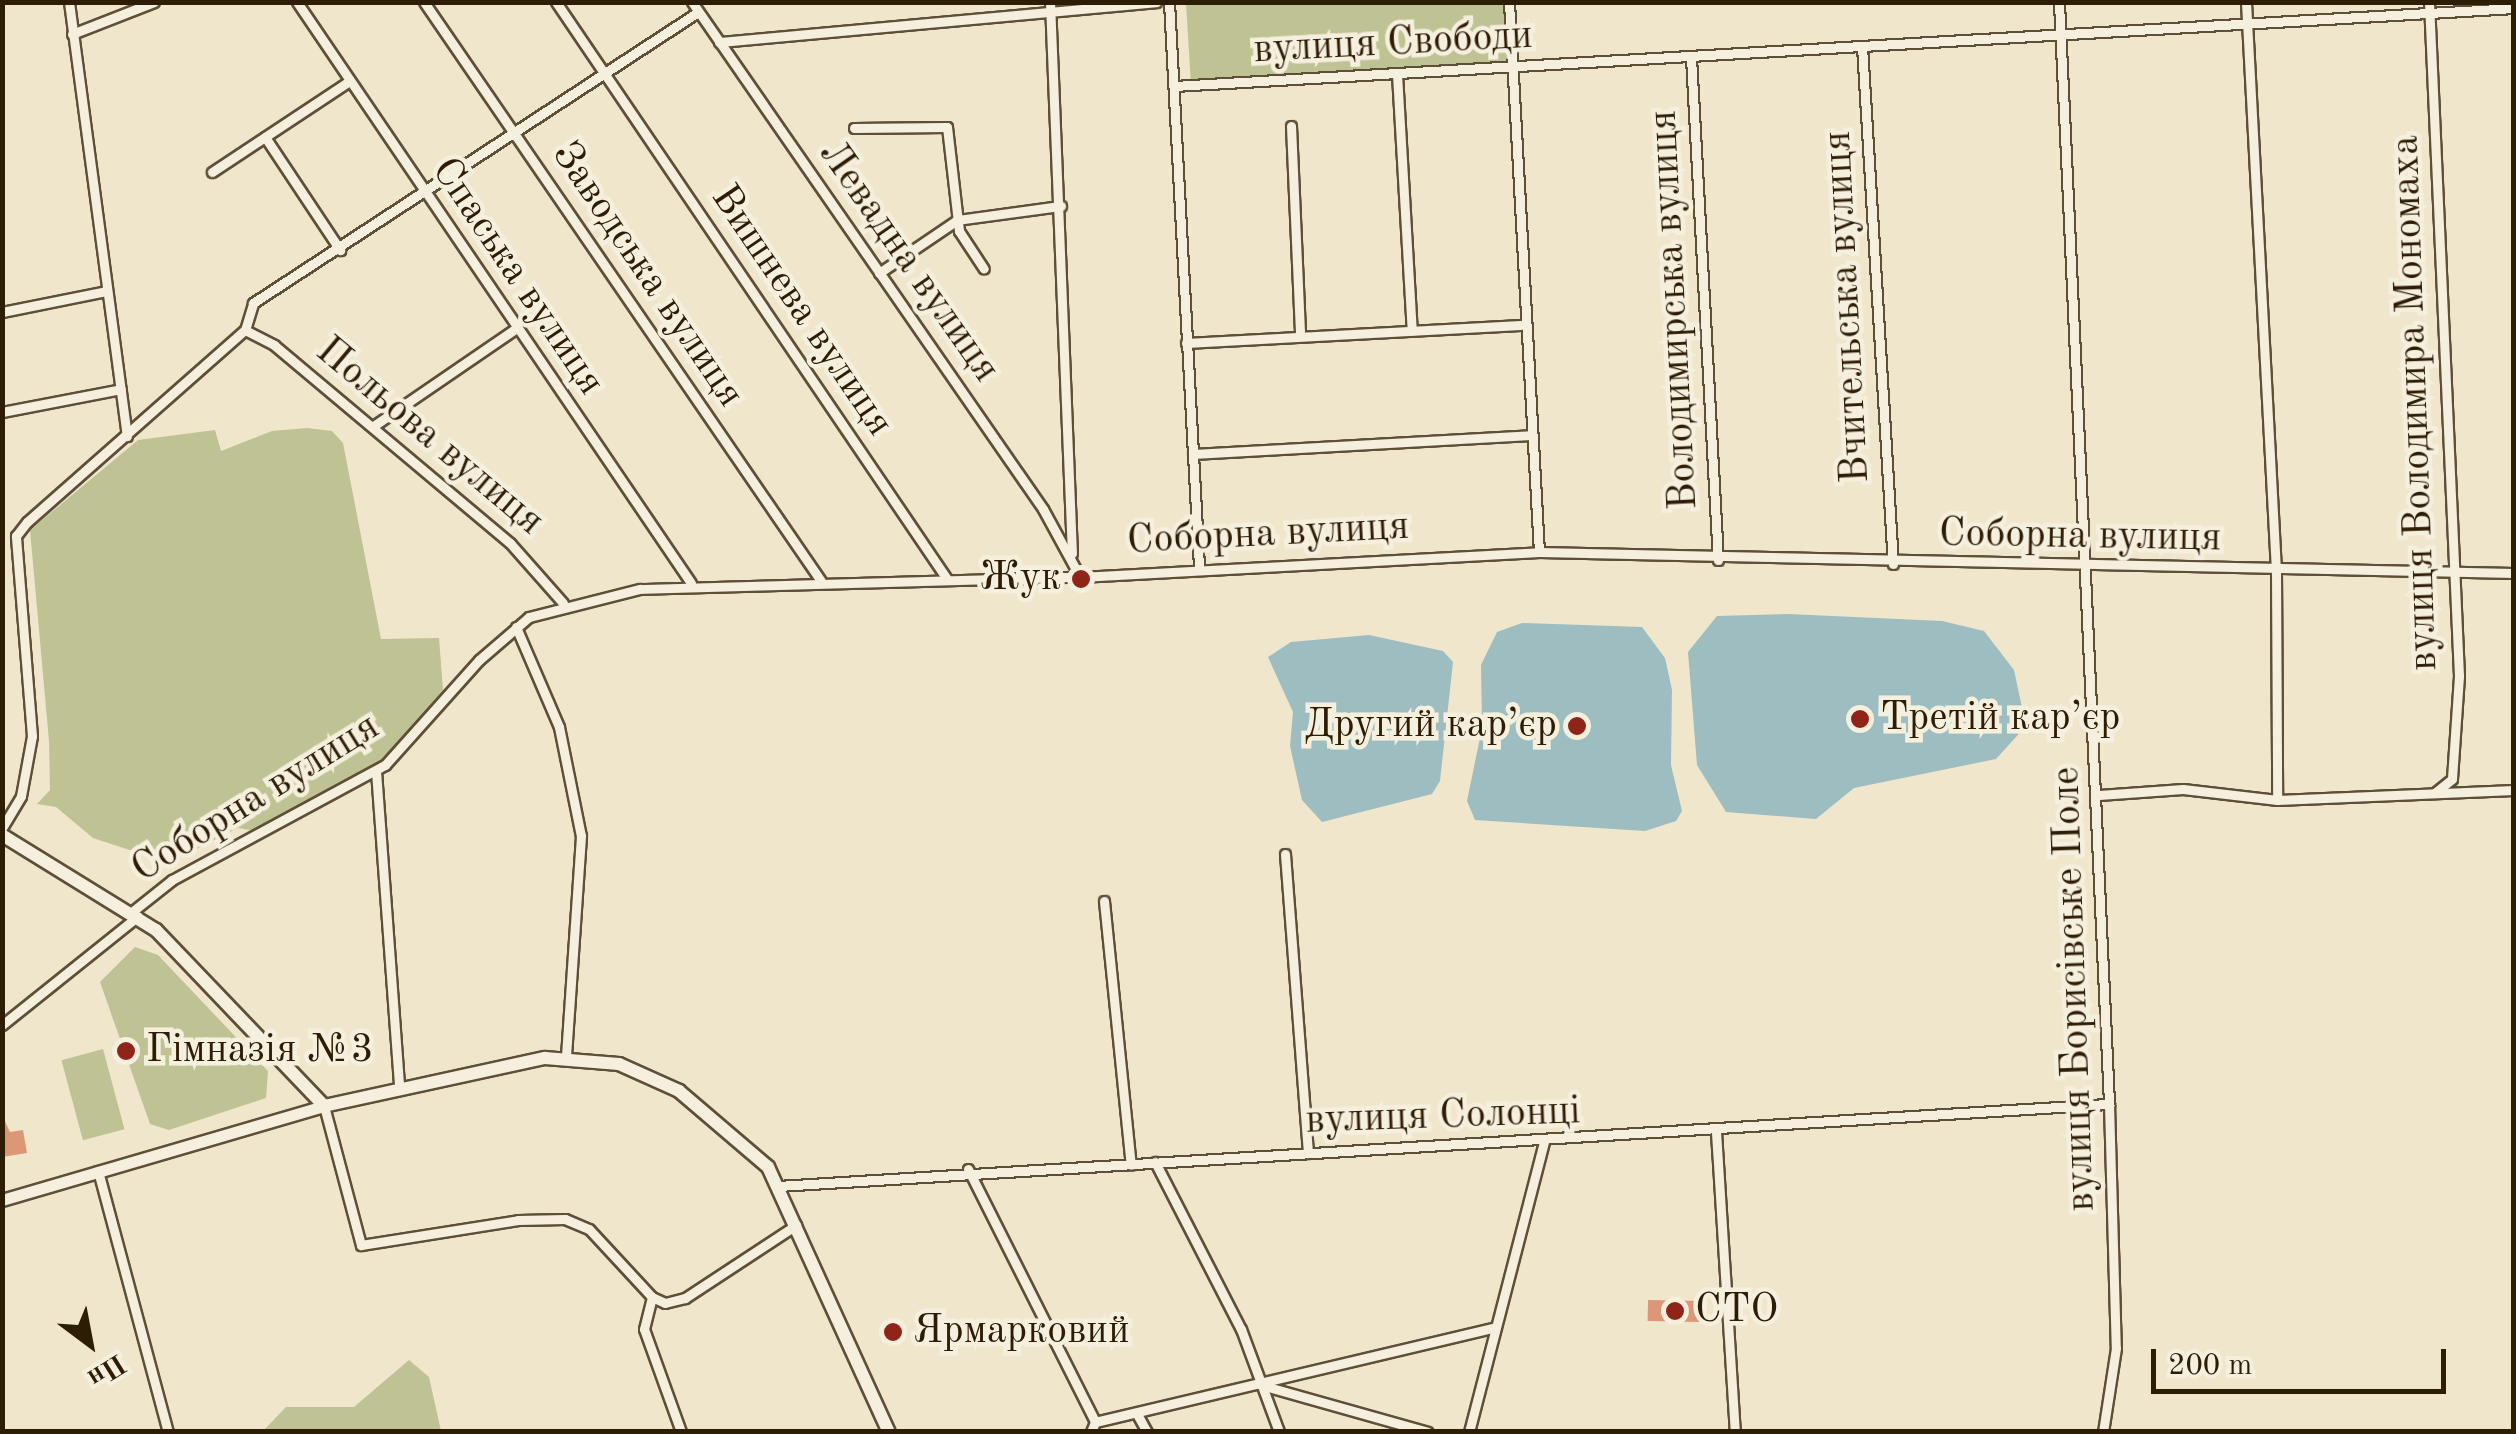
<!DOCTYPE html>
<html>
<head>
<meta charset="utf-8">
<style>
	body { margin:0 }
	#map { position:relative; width:2516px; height:1434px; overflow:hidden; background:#efe6cc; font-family:"Old Standard TT",serif }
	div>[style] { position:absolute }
	.green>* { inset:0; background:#bfc393; transform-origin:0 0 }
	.water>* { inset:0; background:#9dbdc0 }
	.building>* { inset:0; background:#dc9776; transform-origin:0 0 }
	.roads { filter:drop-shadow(2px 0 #5e4f37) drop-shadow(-2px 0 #5e4f37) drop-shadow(0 2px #5e4f37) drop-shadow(0 -2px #5e4f37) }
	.minor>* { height:9px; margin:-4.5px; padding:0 4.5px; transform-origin:4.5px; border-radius:4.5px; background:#f5efde }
	.tertiary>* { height:11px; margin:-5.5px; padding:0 5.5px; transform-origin:5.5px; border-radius:5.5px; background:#f5efde }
	.secondary>* { height:12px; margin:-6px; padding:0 6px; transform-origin:6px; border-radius:6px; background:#f5efde }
	.dots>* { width:28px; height:28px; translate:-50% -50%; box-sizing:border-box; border:5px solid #f5efde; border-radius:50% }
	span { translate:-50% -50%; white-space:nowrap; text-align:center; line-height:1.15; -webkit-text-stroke:9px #f5efde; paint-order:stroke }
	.street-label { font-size:40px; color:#2e1d05 }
	.poi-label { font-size:40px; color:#2e1d05 }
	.right { translate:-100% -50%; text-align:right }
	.left { translate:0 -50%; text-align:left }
	.frame { position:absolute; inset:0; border:5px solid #2e1d05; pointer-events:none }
	.north { position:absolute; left:40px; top:1294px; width:100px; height:100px; -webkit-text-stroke:8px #f5efde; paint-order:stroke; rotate:148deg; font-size:28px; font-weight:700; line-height:40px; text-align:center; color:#2e1d05 }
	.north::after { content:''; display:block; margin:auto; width:35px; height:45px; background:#2e1d05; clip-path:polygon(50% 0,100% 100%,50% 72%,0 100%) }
	.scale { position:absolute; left:2151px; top:1349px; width:295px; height:45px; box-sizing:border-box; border:5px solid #2e1d05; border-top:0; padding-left:12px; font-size:30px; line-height:35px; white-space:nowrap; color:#2e1d05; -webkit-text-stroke:8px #f5efde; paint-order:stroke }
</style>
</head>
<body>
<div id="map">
	<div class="green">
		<i style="clip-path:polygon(1186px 3px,1505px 3px,1508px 66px,1191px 85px)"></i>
		<i style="clip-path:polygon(307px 428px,332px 431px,343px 443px,381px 639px,439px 638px,443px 690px,383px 761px,256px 831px,238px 828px,169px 863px,93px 838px,56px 807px,37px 804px,50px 790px,49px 741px,30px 530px,138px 440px,215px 430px,221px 451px,272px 431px)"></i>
		<i style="clip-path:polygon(135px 947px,158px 955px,268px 1071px,266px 1098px,169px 1130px,150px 1124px,100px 982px)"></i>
		<i style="left:103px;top:1049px;width:83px;height:43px;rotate:75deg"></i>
		<i style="clip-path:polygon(409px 1360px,429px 1377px,441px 1431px,263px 1431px,286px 1407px,354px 1407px)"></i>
	</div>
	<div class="water">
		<i style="clip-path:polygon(1788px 614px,1942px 621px,1984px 631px,2014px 670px,2026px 726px,1996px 759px,1854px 788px,1816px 819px,1726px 812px,1697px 765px,1688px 652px,1717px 616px)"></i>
		<i style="clip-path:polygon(1522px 623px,1642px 627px,1665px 658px,1672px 690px,1671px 765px,1682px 811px,1676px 821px,1645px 831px,1475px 820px,1467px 801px,1482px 728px,1481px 665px,1497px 632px)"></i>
		<i style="clip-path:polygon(1369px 635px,1443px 651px,1453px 662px,1440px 781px,1432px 794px,1322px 822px,1302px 800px,1290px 746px,1293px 712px,1268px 657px,1291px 642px)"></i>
	</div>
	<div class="building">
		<i style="clip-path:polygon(2px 1115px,10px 1132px,23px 1130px,27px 1153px,2px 1157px)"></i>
		<i style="left:1648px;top:1300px;width:55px;height:21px;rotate:1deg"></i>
	</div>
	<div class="roads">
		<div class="minor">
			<i style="left:69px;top:2px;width:438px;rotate:82.4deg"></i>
			<i style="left:297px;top:2px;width:702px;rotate:55.86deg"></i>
			<i style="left:424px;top:2px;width:702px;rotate:55.56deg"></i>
			<i style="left:556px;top:2px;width:697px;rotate:55.88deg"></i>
			<i style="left:692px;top:2px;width:617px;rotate:55.3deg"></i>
			<i style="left:1043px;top:509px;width:77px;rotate:61.4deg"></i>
			<i style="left:1050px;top:2px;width:552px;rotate:87.72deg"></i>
			<i style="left:1169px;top:2px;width:565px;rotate:86.96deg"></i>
			<i style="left:1509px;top:2px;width:551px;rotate:86.88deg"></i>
			<i style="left:2059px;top:2px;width:1103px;rotate:87.4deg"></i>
			<i style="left:2109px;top:1104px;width:244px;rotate:88.4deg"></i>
			<i style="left:2116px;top:1348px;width:85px;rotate:98.8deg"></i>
			<i style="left:2246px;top:2px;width:570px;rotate:86.98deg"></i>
			<i style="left:2276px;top:571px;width:229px;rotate:89.7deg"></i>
			<i style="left:2429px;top:2px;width:675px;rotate:87.45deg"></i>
			<i style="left:2459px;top:676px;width:103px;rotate:93.9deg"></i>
			<i style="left:2452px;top:779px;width:22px;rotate:141deg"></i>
			<i style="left:72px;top:34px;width:88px;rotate:-21.3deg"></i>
			<i style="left:719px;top:42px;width:439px;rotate:-5.2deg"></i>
			<i style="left:1862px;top:46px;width:519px;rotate:86.58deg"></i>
			<i style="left:1691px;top:57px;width:504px;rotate:86.93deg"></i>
			<i style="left:1397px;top:74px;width:257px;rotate:86.7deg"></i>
			<i style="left:1174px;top:86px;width:1342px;rotate:-3.33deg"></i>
			<i style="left:1291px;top:126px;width:210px;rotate:87.5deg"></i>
			<i style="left:854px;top:128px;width:93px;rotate:-0.6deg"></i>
			<i style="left:947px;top:127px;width:105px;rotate:83.4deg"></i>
			<i style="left:959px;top:231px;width:45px;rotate:56.7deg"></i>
			<i style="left:265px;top:137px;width:136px;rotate:56.4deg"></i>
			<i style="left:212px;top:172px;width:163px;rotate:-33.5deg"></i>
			<i style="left:879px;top:273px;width:94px;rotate:-34.2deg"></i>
			<i style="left:957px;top:220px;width:105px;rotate:-7.7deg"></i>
			<i style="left:2px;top:312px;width:106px;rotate:-11.4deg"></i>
			<i style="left:245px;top:330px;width:33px;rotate:27deg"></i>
			<i style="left:274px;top:345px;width:308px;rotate:40deg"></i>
			<i style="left:510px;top:543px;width:80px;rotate:48.5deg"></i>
			<i style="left:1186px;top:343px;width:335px;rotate:-3.1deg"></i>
			<i style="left:2px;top:412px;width:121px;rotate:-10.9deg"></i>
			<i style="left:372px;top:427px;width:173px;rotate:-34.4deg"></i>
			<i style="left:1193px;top:454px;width:338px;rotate:-3.2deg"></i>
			<i style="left:516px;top:627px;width:109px;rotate:66.7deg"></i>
			<i style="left:559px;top:727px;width:111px;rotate:78.6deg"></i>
			<i style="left:581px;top:836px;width:222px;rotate:93.9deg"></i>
			<i style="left:376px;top:771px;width:315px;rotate:85.8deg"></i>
			<i style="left:2099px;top:795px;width:84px;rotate:-4.1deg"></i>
			<i style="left:2183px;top:789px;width:95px;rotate:6.7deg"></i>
			<i style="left:2277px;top:800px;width:237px;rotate:-2.4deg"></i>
			<i style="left:2px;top:828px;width:37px;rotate:-59deg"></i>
			<i style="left:21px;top:796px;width:61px;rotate:-79.6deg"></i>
			<i style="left:32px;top:736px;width:201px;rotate:-94.6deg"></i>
			<i style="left:16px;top:536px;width:18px;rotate:-52deg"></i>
			<i style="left:27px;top:522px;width:290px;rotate:-41.4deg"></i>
			<i style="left:245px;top:330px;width:28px;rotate:-73deg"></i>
			<i style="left:253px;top:303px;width:532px;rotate:-33.18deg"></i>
			<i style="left:1285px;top:854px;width:300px;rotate:85.6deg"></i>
			<i style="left:1104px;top:901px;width:265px;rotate:84.2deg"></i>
			<i style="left:133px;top:911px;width:50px;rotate:-38.5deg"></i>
			<i style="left:172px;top:880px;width:242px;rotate:-28.4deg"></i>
			<i style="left:385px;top:765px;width:141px;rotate:-48.2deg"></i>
			<i style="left:479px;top:660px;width:66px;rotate:-40.7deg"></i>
			<i style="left:529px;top:617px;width:114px;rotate:-14.2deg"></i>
			<i style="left:640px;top:589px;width:440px;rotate:-1.6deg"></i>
			<i style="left:1080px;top:577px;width:460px;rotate:-3.1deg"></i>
			<i style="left:1539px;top:552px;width:975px;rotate:1.23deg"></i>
			<i style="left:2px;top:1025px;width:174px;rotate:-38.7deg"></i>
			<i style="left:324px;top:1106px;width:144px;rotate:75.1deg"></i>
			<i style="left:361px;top:1245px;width:159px;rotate:-9deg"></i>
			<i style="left:518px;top:1220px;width:47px;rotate:-1.2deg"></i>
			<i style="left:565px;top:1219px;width:26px;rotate:23deg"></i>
			<i style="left:589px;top:1229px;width:93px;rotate:47.2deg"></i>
			<i style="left:652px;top:1297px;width:33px;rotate:104deg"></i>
			<i style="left:644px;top:1329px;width:109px;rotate:70.2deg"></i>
			<i style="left:1716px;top:1132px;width:301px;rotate:86.4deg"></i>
			<i style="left:1155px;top:1162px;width:188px;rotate:62.8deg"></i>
			<i style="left:1241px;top:1329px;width:110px;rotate:69.7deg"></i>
			<i style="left:968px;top:1169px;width:283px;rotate:63.3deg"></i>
			<i style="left:1095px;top:1422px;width:11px;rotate:112deg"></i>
			<i style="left:98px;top:1171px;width:270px;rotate:75deg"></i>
			<i style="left:778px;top:1186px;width:1334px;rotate:-3.53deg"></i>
			<i style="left:652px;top:1297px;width:14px;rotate:25deg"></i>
			<i style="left:665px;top:1303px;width:21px;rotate:-14deg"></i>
			<i style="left:685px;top:1298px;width:133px;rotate:-33.3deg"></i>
			<i style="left:1261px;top:1385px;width:173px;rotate:15.7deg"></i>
			<i style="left:1137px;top:1414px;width:21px;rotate:61deg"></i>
			<i style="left:1095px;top:1422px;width:412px;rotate:-13.3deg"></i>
			<i style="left:1469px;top:1432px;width:301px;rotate:-75.5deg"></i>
		</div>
		<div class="tertiary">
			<i style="left:2px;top:1200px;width:335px;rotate:-16.3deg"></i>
		</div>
		<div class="secondary">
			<i style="left:2px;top:835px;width:181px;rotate:31.7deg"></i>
			<i style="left:156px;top:930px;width:243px;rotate:46.3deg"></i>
			<i style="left:324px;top:1106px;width:226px;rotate:-12.3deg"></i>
			<i style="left:545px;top:1058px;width:74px;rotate:4.6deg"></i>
			<i style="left:619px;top:1064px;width:66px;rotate:24.2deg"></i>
			<i style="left:679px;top:1091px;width:117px;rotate:40.5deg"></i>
			<i style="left:768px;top:1167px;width:291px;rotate:65.5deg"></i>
		</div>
	</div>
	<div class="dots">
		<i style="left:1081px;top:579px;background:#8f2418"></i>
		<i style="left:1860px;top:719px;background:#8f2418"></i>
		<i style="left:1577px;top:726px;background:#8f2418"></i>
		<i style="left:126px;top:1051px;background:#8f2418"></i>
		<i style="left:1675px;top:1311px;background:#8f2418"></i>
		<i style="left:893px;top:1332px;background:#8f2418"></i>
	</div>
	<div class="street-label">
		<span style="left:1393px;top:44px;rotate:-3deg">вулиця Свободи</span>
		<span style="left:908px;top:262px;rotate:55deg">Левадна вулиця</span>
		<span style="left:647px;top:275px;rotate:56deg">Заводська вулиця</span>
		<span style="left:517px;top:277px;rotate:56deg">Спаська вулиця</span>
		<span style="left:1848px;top:307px;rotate:-93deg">Вчительська вулиця</span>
		<span style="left:1675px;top:310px;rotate:-93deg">Володимирська вулиця</span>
		<span style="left:801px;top:311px;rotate:56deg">Вишнева вулиця</span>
		<span style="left:2416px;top:403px;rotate:-92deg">вулиця Володимира Мономаха</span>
		<span style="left:429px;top:437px;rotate:40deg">Польова вулиця</span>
		<span style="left:1268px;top:535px;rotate:-3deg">Соборна вулиця</span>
		<span style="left:2080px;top:537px;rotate:1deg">Соборна вулиця</span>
		<span style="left:256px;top:799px;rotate:-32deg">Соборна вулиця</span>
		<span style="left:2075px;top:989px;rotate:-92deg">вулиця Борисівське Поле</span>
		<span style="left:1443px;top:1117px;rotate:-2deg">вулиця Солонці</span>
	</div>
	<div class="poi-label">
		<span class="right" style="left:1061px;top:579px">Жук</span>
		<span class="left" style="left:1880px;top:719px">Третій кар’єр</span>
		<span class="right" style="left:1557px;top:726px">Другий кар’єр</span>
		<span class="left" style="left:146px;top:1051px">Гімназія №3</span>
		<span class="left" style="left:1695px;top:1311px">СТО</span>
		<span class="left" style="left:913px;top:1332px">Ярмарковий</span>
	</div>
	<div class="frame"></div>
	<div class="north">Пн</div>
	<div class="scale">200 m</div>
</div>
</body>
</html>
